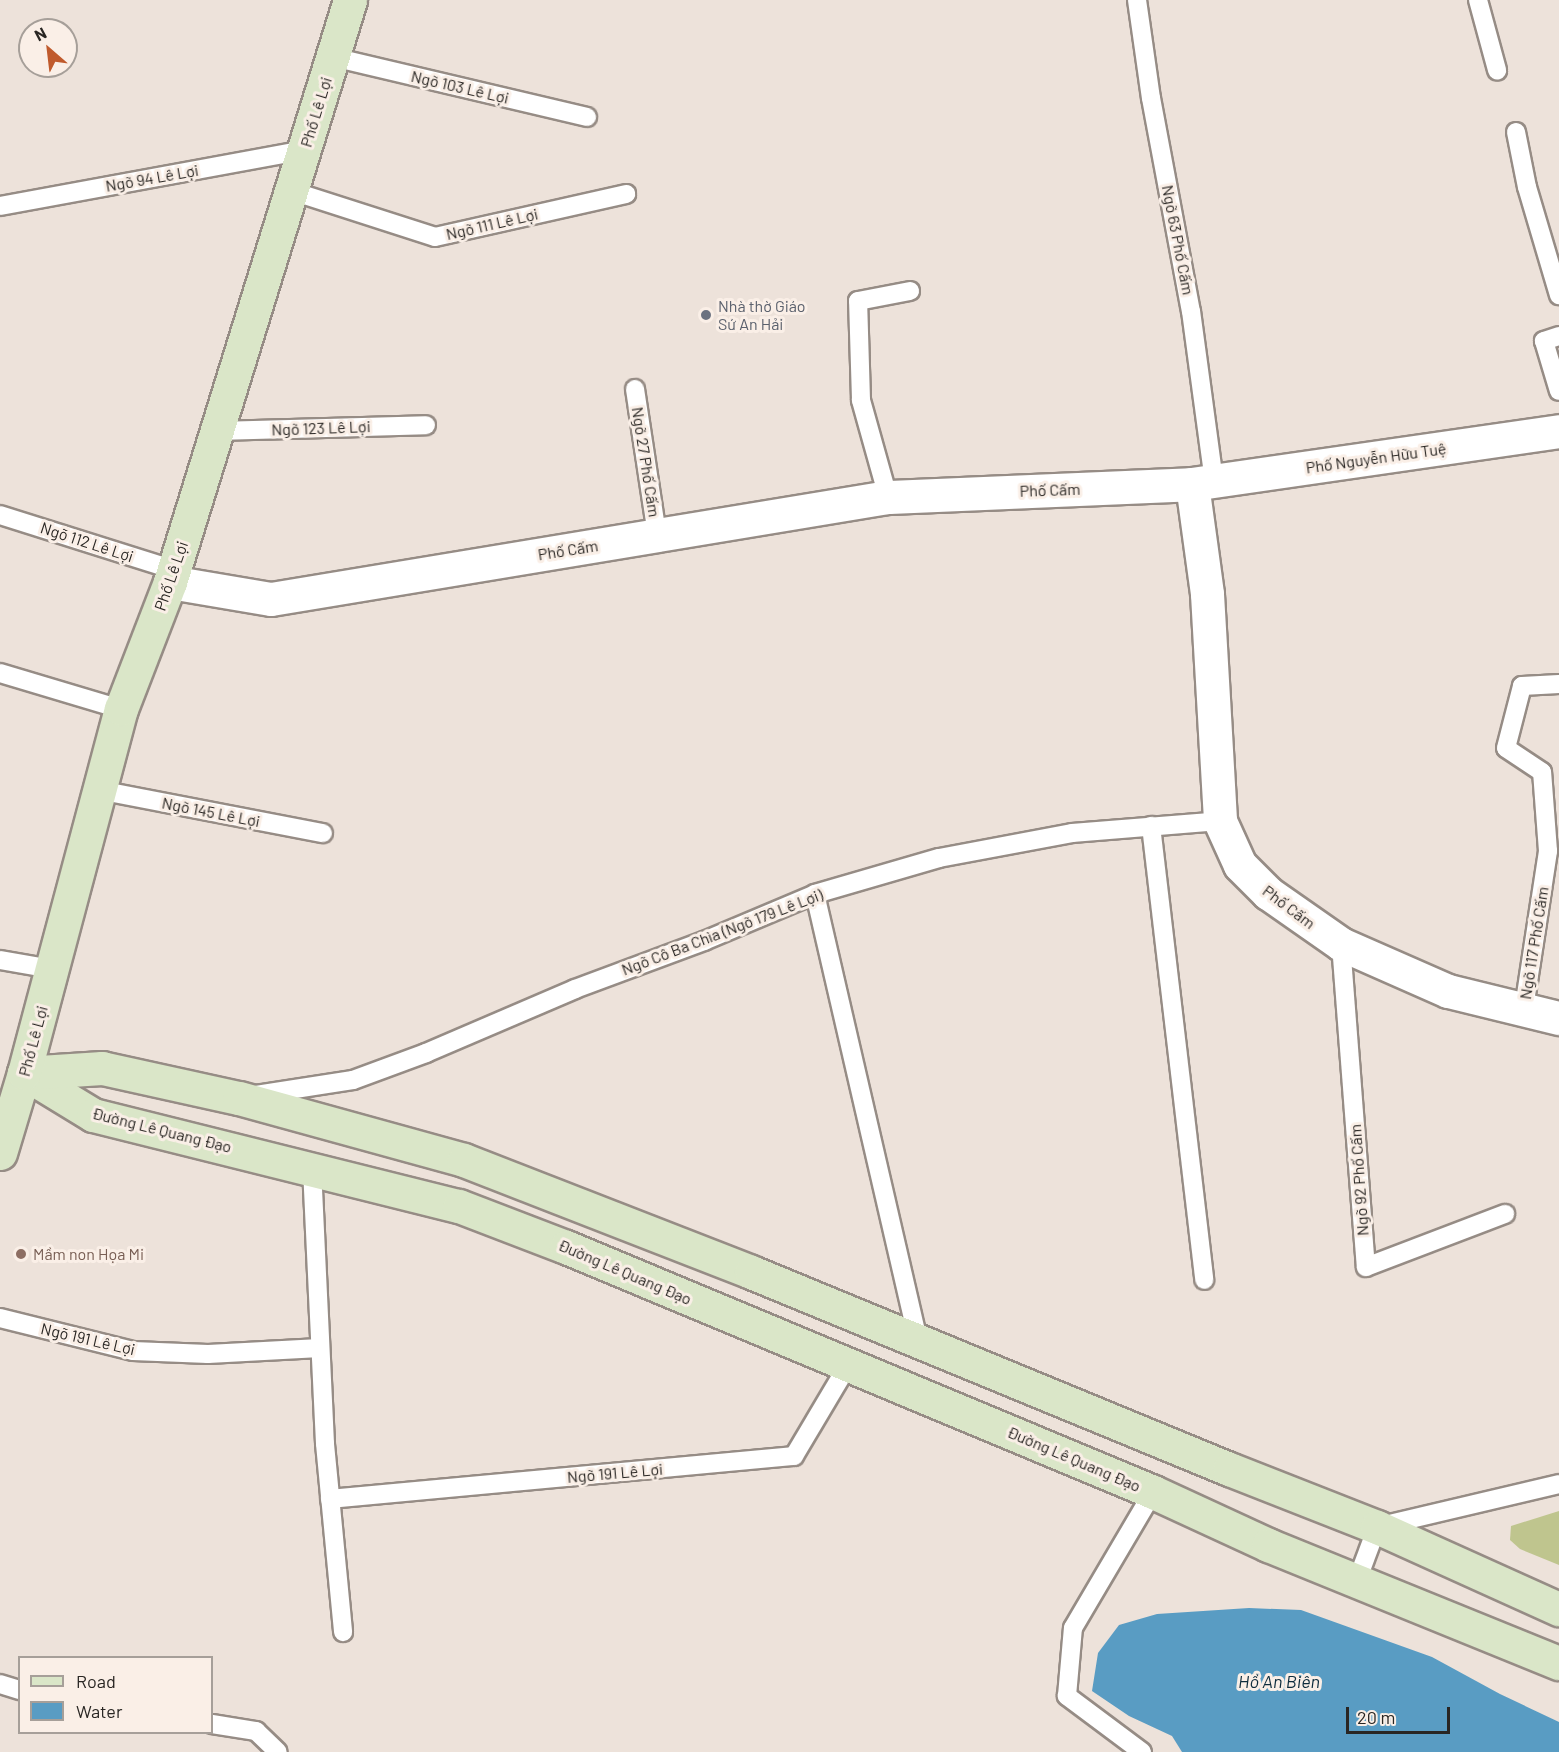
<!DOCTYPE html>
<html>
<head>
<meta charset="utf-8">
<style>
	body { margin:0 }
	#map { position:relative; width:1559px; height:1752px; overflow:hidden; background:#ede2da; font-family:Barlow,sans-serif }
	div>[style] { position:absolute }
	.green>* { inset:0; background:#bfc58e }
	.water>* { inset:0; background:#599cc3 }
	.roads { filter:drop-shadow(2px 0 #968c85) drop-shadow(-2px 0 #968c85) drop-shadow(0 2px #968c85) drop-shadow(0 -2px #968c85) }
	.lane>* { height:18px; margin:-9px; padding:0 9px; transform-origin:9px; border-radius:9px; background:#fff }
	.street>* { height:33px; margin:-16.5px; padding:0 16.5px; transform-origin:16.5px; border-radius:16.5px; background:#fff }
	.secondary>* { height:33px; margin:-16.5px; padding:0 16.5px; transform-origin:16.5px; border-radius:16.5px; background:#dae6c8 }
	.dots>* { width:16px; height:16px; translate:-50% -50%; box-sizing:border-box; border:3px solid #faefe7; border-radius:50% }
	span { translate:-50% -50%; white-space:nowrap; text-align:center; line-height:1.15; -webkit-text-stroke:6px #faefe7; paint-order:stroke }
	.street-label { font-size:16px; color:#292623 }
	.worship-label { font-size:16px; color:#5b616d }
	.left { translate:0 -50%; text-align:left }
	.education-label { font-size:16px; color:#785e54 }
	.water-label { font-size:18px; color:#0d2c3d; font-style:italic }
	.legend { position:absolute; left:18px; top:1656px; width:195px; height:78px; box-sizing:border-box; background:#faefe7; border:2px solid #a69f99; margin:0; padding:8px 10px; list-style:none; font-size:18px; color:#292623 }
	.legend li { display:flex; align-items:center; gap:12px; height:30px }
	.legend b { width:30px; border:2px solid #a69f99 }
	.north { position:absolute; left:18px; top:18px; width:60px; height:60px; box-sizing:border-box; background:#faefe7; border:2px solid #a69f99; border-radius:50%; rotate:332deg; font-size:16px; font-weight:700; line-height:24px; text-align:center; color:#292623 }
	.north::after { content:''; display:block; margin:auto; width:21px; height:27px; background:#c05a2c; clip-path:polygon(50% 0,100% 100%,50% 72%,0 100%) }
	.scale { position:absolute; left:1346px; top:1707px; width:104px; height:27px; box-sizing:border-box; border:3px solid #292623; border-top:0; padding-left:8px; font-size:18px; line-height:21px; white-space:nowrap; color:#292623; -webkit-text-stroke:4px #faefe7; paint-order:stroke }
</style>
</head>
<body>
<div id="map">
	<div class="green">
		<i style="clip-path:polygon(1559px 1511px,1559px 1565px,1520px 1549px,1510px 1540px,1511px 1526px)"></i>
	</div>
	<div class="water">
		<i style="clip-path:polygon(1249px 1608px,1301px 1610px,1432px 1657px,1500px 1694px,1559px 1722px,1559px 1752px,1182px 1752px,1172px 1736px,1129px 1716px,1092px 1691px,1098px 1653px,1119px 1625px,1157px 1614px)"></i>
	</div>
	<div class="roads">
		<div class="lane">
			<i style="left:1137px;top:0;width:99px;rotate:81.9deg"></i>
			<i style="left:1151px;top:98px;width:217px;rotate:79.4deg"></i>
			<i style="left:1191px;top:311px;width:173px;rotate:82.3deg"></i>
			<i style="left:1478px;top:0;width:73px;rotate:74.8deg"></i>
			<i style="left:333px;top:57px;width:261px;rotate:13.3deg"></i>
			<i style="left:1516px;top:132px;width:56px;rotate:78.7deg"></i>
			<i style="left:1527px;top:187px;width:113px;rotate:73.5deg"></i>
			<i style="left:292px;top:191px;width:150px;rotate:17.8deg"></i>
			<i style="left:435px;top:237px;width:196px;rotate:-12.7deg"></i>
			<i style="left:0;top:206px;width:310px;rotate:-10.4deg"></i>
			<i style="left:1559px;top:336px;width:16px;rotate:162deg"></i>
			<i style="left:1544px;top:341px;width:52px;rotate:73.3deg"></i>
			<i style="left:635px;top:389px;width:148px;rotate:81.4deg"></i>
			<i style="left:217px;top:431px;width:209px;rotate:-1.6deg"></i>
			<i style="left:888px;top:497px;width:101px;rotate:-105.6deg"></i>
			<i style="left:861px;top:400px;width:99px;rotate:-91.7deg"></i>
			<i style="left:858px;top:301px;width:53px;rotate:-10.9deg"></i>
			<i style="left:0;top:515px;width:182px;rotate:17.5deg"></i>
			<i style="left:0;top:673px;width:126px;rotate:16.6deg"></i>
			<i style="left:99px;top:790px;width:228px;rotate:10.9deg"></i>
			<i style="left:1151px;top:826px;width:457px;rotate:83.3deg"></i>
			<i style="left:815px;top:894px;width:459px;rotate:77deg"></i>
			<i style="left:1341px;top:944px;width:324px;rotate:85.6deg"></i>
			<i style="left:1366px;top:1267px;width:149px;rotate:-20.9deg"></i>
			<i style="left:0;top:960px;width:53px;rotate:9.8deg"></i>
			<i style="left:1524px;top:1008px;width:159px;rotate:-81.3deg"></i>
			<i style="left:1548px;top:851px;width:79px;rotate:-94.3deg"></i>
			<i style="left:1542px;top:772px;width:43px;rotate:-146.3deg"></i>
			<i style="left:1506px;top:748px;width:64px;rotate:-75.5deg"></i>
			<i style="left:1522px;top:686px;width:37px;rotate:-3deg"></i>
			<i style="left:256px;top:1095px;width:98px;rotate:-8.8deg"></i>
			<i style="left:353px;top:1080px;width:78px;rotate:-20.3deg"></i>
			<i style="left:426px;top:1053px;width:162px;rotate:-23.2deg"></i>
			<i style="left:575px;top:989px;width:138px;rotate:-20.4deg"></i>
			<i style="left:704px;top:941px;width:121px;rotate:-22.9deg"></i>
			<i style="left:815px;top:894px;width:129px;rotate:-16.2deg"></i>
			<i style="left:939px;top:858px;width:135px;rotate:-10.6deg"></i>
			<i style="left:1072px;top:833px;width:148px;rotate:-4.6deg"></i>
			<i style="left:312px;top:1168px;width:276px;rotate:87.3deg"></i>
			<i style="left:325px;top:1444px;width:189px;rotate:84.5deg"></i>
			<i style="left:0;top:1318px;width:137px;rotate:13.9deg"></i>
			<i style="left:133px;top:1351px;width:75px;rotate:2.3deg"></i>
			<i style="left:208px;top:1354px;width:112px;rotate:-3.1deg"></i>
			<i style="left:330px;top:1499px;width:466px;rotate:-5.3deg"></i>
			<i style="left:794px;top:1456px;width:106px;rotate:-59.3deg"></i>
			<i style="left:1357px;top:1581px;width:58px;rotate:-69.7deg"></i>
			<i style="left:1377px;top:1527px;width:187px;rotate:-13.3deg"></i>
			<i style="left:0;top:1684px;width:21px;rotate:17deg"></i>
			<i style="left:212px;top:1724px;width:45px;rotate:9deg"></i>
			<i style="left:256px;top:1731px;width:30px;rotate:44deg"></i>
			<i style="left:1142px;top:1752px;width:94px;rotate:-143.3deg"></i>
			<i style="left:1067px;top:1696px;width:68px;rotate:-85deg"></i>
			<i style="left:1073px;top:1628px;width:158px;rotate:-59.5deg"></i>
		</div>
		<div class="street">
			<i style="left:1192px;top:484px;width:111px;rotate:82.2deg"></i>
			<i style="left:1207px;top:594px;width:227px;rotate:86.7deg"></i>
			<i style="left:1220px;top:821px;width:48px;rotate:65.6deg"></i>
			<i style="left:1240px;top:865px;width:40px;rotate:45deg"></i>
			<i style="left:1268px;top:893px;width:89px;rotate:34.9deg"></i>
			<i style="left:1341px;top:944px;width:117px;rotate:23.7deg"></i>
			<i style="left:1448px;top:991px;width:114px;rotate:13.7deg"></i>
			<i style="left:170px;top:582px;width:102px;rotate:9.6deg"></i>
			<i style="left:271px;top:599px;width:625px;rotate:-9.39deg"></i>
			<i style="left:888px;top:497px;width:304px;rotate:-2.4deg"></i>
			<i style="left:1192px;top:484px;width:371px;rotate:-8.2deg"></i>
		</div>
		<div class="secondary">
			<i style="left:24px;top:1073px;width:81px;rotate:31.3deg"></i>
			<i style="left:93px;top:1115px;width:377px;rotate:14deg"></i>
			<i style="left:459px;top:1206px;width:115px;rotate:21deg"></i>
			<i style="left:566px;top:1247px;width:636px;rotate:22.65deg"></i>
			<i style="left:1153px;top:1492px;width:127px;rotate:24.7deg"></i>
			<i style="left:1268px;top:1545px;width:314px;rotate:22.1deg"></i>
			<i style="left:24px;top:1073px;width:78px;rotate:-3.7deg"></i>
			<i style="left:102px;top:1068px;width:140px;rotate:12.4deg"></i>
			<i style="left:239px;top:1098px;width:233px;rotate:15.4deg"></i>
			<i style="left:464px;top:1160px;width:308px;rotate:21.3deg"></i>
			<i style="left:751px;top:1272px;width:517px;rotate:22.4deg"></i>
			<i style="left:1229px;top:1469px;width:159px;rotate:21.4deg"></i>
			<i style="left:1377px;top:1527px;width:200px;rotate:24.3deg"></i>
			<i style="left:0;top:1153px;width:84px;rotate:-73.3deg"></i>
			<i style="left:24px;top:1073px;width:377px;rotate:-75.1deg"></i>
			<i style="left:121px;top:709px;width:136px;rotate:-68.9deg"></i>
			<i style="left:170px;top:582px;width:609px;rotate:-72.81deg"></i>
		</div>
	</div>
	<div class="dots">
		<i style="left:706px;top:315px;background:#6b7280"></i>
		<i style="left:21px;top:1254px;background:#8d6e63"></i>
	</div>
	<div class="street-label">
		<span style="left:460px;top:87px;rotate:13deg">Ngõ 103 Lê Lợi</span>
		<span style="left:316px;top:112px;rotate:-73deg">Phố Lê Lợi</span>
		<span style="left:152px;top:178px;rotate:-10deg">Ngõ 94 Lê Lợi</span>
		<span style="left:492px;top:224px;rotate:-13deg">Ngõ 111 Lê Lợi</span>
		<span style="left:1178px;top:240px;rotate:79deg">Ngõ 63 Phố Cấm</span>
		<span style="left:321px;top:428px;rotate:-2deg">Ngõ 123 Lê Lợi</span>
		<span style="left:1376px;top:458px;rotate:-8deg">Phố Nguyễn Hữu Tuệ</span>
		<span style="left:646px;top:462px;rotate:81deg">Ngõ 27 Phố Cấm</span>
		<span style="left:1050px;top:490px;rotate:-2deg">Phố Cấm</span>
		<span style="left:87px;top:542px;rotate:18deg">Ngõ 112 Lê Lợi</span>
		<span style="left:568px;top:550px;rotate:-9deg">Phố Cấm</span>
		<span style="left:171px;top:576px;rotate:-71deg">Phố Lê Lợi</span>
		<span style="left:211px;top:812px;rotate:11deg">Ngõ 145 Lê Lợi</span>
		<span style="left:1289px;top:907px;rotate:37deg">Phố Cấm</span>
		<span style="left:722px;top:932px;rotate:-21deg">Ngõ Cô Ba Chìa (Ngõ 179 Lê Lợi)</span>
		<span style="left:1534px;top:943px;rotate:-81deg">Ngõ 117 Phố Cấm</span>
		<span style="left:33px;top:1041px;rotate:-75deg">Phố Lê Lợi</span>
		<span style="left:162px;top:1130px;rotate:14deg">Đường Lê Quang Đạo</span>
		<span style="left:1359px;top:1180px;rotate:-94deg">Ngõ 92 Phố Cấm</span>
		<span style="left:625px;top:1272px;rotate:23deg">Đường Lê Quang Đạo</span>
		<span style="left:88px;top:1339px;rotate:13deg">Ngõ 191 Lê Lợi</span>
		<span style="left:1074px;top:1459px;rotate:23deg">Đường Lê Quang Đạo</span>
		<span style="left:615px;top:1473px;rotate:-5deg">Ngõ 191 Lê Lợi</span>
	</div>
	<div class="worship-label">
		<span class="left" style="left:718px;top:315px">Nhà thờ Giáo<br>Sứ An Hải</span>
	</div>
	<div class="education-label">
		<span class="left" style="left:33px;top:1254px">Mầm non Họa Mi</span>
	</div>
	<div class="water-label">
		<span style="left:1279px;top:1681px">Hồ An Biên</span>
	</div>
	<ul class="legend">
	<li><b style="height:8px;background:#dae6c8"></b>Road</li>
	<li><b style="height:16px;background:#599cc3"></b>Water</li>
	</ul>
	<div class="north">N</div>
	<div class="scale">20 m</div>
</div>
</body>
</html>
